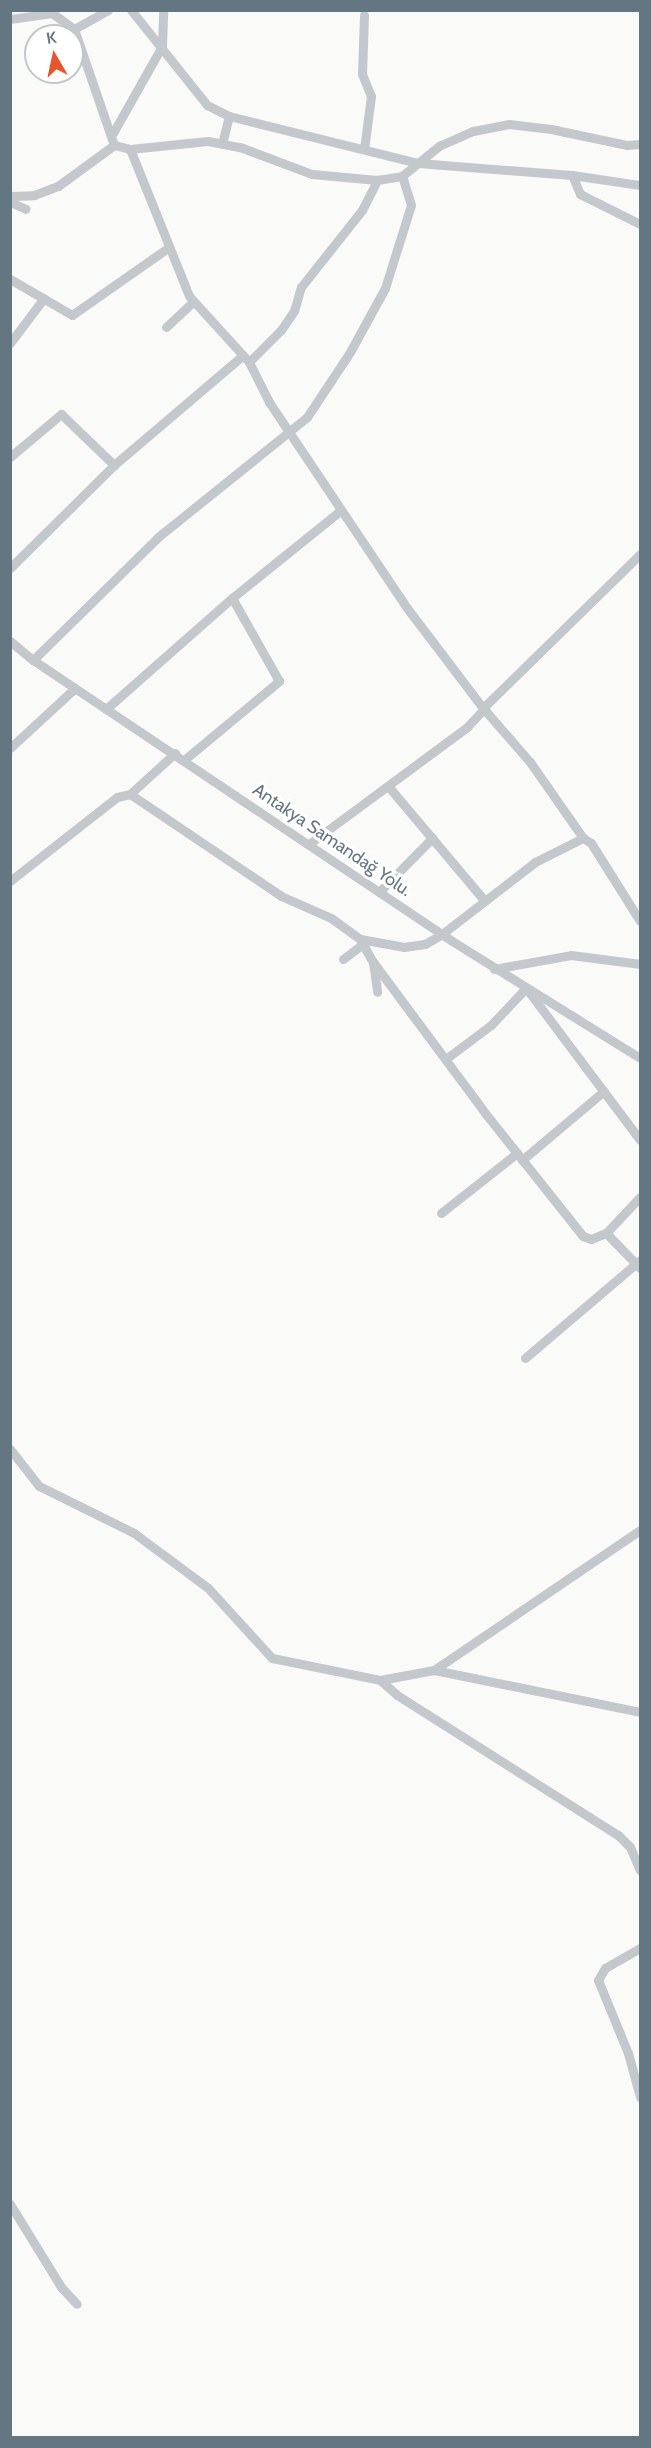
<!DOCTYPE html>
<html>
<head>
<meta charset="utf-8">
<style>
	body { margin:0 }
	#map { position:relative; width:651px; height:2448px; overflow:hidden; background:#fafaf8; font-family:Cabin,sans-serif }
	div>[style] { position:absolute }
	.minor>* { height:9px; margin:-4.5px; padding:0 4.5px; transform-origin:4.5px; border-radius:4.5px; background:#c3c8cc }
	span { translate:-50% -50%; white-space:nowrap; text-align:center; line-height:1.15; -webkit-text-stroke:6px #fff; paint-order:stroke }
	.street-label { font-size:18px; color:#657683 }
	.frame { position:absolute; inset:0; border:12px solid #657683; pointer-events:none }
	.north { position:absolute; left:24px; top:24px; width:60px; height:60px; box-sizing:border-box; background:#fff; border:2px solid #c1c8cd; border-radius:50%; rotate:351deg; font-size:16px; font-weight:700; line-height:24px; text-align:center; color:#657683 }
	.north::after { content:''; display:block; margin:auto; width:21px; height:27px; background:#e4572e; clip-path:polygon(50% 0,100% 100%,50% 72%,0 100%) }
</style>
</head>
<body>
<div id="map">
	<div class="minor">
		<i style="left:131px;top:10px;width:122px;rotate:51.3deg"></i>
		<i style="left:207px;top:105px;width:25px;rotate:27deg"></i>
		<i style="left:229px;top:116px;width:195px;rotate:14deg"></i>
		<i style="left:418px;top:163px;width:154px;rotate:4.5deg"></i>
		<i style="left:572px;top:175px;width:69px;rotate:8.4deg"></i>
		<i style="left:364px;top:15px;width:59px;rotate:91.9deg"></i>
		<i style="left:362px;top:74px;width:24px;rotate:68deg"></i>
		<i style="left:371px;top:96px;width:53px;rotate:97.5deg"></i>
		<i style="left:10px;top:19px;width:42px;rotate:-8.1deg"></i>
		<i style="left:52px;top:13px;width:27px;rotate:36deg"></i>
		<i style="left:74px;top:29px;width:123px;rotate:71deg"></i>
		<i style="left:74px;top:29px;width:39px;rotate:-29deg"></i>
		<i style="left:113px;top:133px;width:100px;rotate:-60.6deg"></i>
		<i style="left:162px;top:46px;width:36px;rotate:-88deg"></i>
		<i style="left:222px;top:144px;width:29px;rotate:-76deg"></i>
		<i style="left:130px;top:149px;width:158px;rotate:68.1deg"></i>
		<i style="left:189px;top:296px;width:89px;rotate:47.7deg"></i>
		<i style="left:249px;top:362px;width:45px;rotate:63.4deg"></i>
		<i style="left:269px;top:402px;width:248px;rotate:56.2deg"></i>
		<i style="left:407px;top:608px;width:126px;rotate:52.8deg"></i>
		<i style="left:483px;top:708px;width:72px;rotate:49deg"></i>
		<i style="left:530px;top:762px;width:93px;rotate:55.1deg"></i>
		<i style="left:583px;top:838px;width:9px;rotate:32deg"></i>
		<i style="left:591px;top:843px;width:92px;rotate:57.9deg"></i>
		<i style="left:572px;top:175px;width:21px;rotate:67deg"></i>
		<i style="left:580px;top:194px;width:67px;rotate:26.6deg"></i>
		<i style="left:10px;top:196px;width:24px;rotate:-2deg"></i>
		<i style="left:34px;top:195px;width:26px;rotate:-21deg"></i>
		<i style="left:58px;top:186px;width:69px;rotate:-36.2deg"></i>
		<i style="left:114px;top:145px;width:16px;rotate:14deg"></i>
		<i style="left:130px;top:149px;width:78px;rotate:-5.9deg"></i>
		<i style="left:208px;top:141px;width:33px;rotate:11deg"></i>
		<i style="left:240px;top:147px;width:77px;rotate:20.6deg"></i>
		<i style="left:312px;top:174px;width:65px;rotate:5.3deg"></i>
		<i style="left:377px;top:180px;width:25px;rotate:-9deg"></i>
		<i style="left:402px;top:176px;width:48px;rotate:-39deg"></i>
		<i style="left:439px;top:146px;width:37px;rotate:-24deg"></i>
		<i style="left:473px;top:131px;width:37px;rotate:-11deg"></i>
		<i style="left:509px;top:124px;width:42px;rotate:6.8deg"></i>
		<i style="left:551px;top:129px;width:78px;rotate:11.9deg"></i>
		<i style="left:627px;top:145px;width:13px;rotate:-4deg"></i>
		<i style="left:10px;top:202px;width:17px;rotate:24deg"></i>
		<i style="left:10px;top:279px;width:72px;rotate:30.1deg"></i>
		<i style="left:72px;top:315px;width:118px;rotate:-35deg"></i>
		<i style="left:166px;top:327px;width:37px;rotate:-43deg"></i>
		<i style="left:10px;top:343px;width:56px;rotate:-52.9deg"></i>
		<i style="left:249px;top:362px;width:45px;rotate:-45deg"></i>
		<i style="left:281px;top:330px;width:23px;rotate:-56deg"></i>
		<i style="left:294px;top:311px;width:25px;rotate:-74deg"></i>
		<i style="left:301px;top:287px;width:98px;rotate:-51.6deg"></i>
		<i style="left:362px;top:210px;width:34px;rotate:-63deg"></i>
		<i style="left:10px;top:457px;width:67px;rotate:-40.1deg"></i>
		<i style="left:61px;top:414px;width:74px;rotate:43.9deg"></i>
		<i style="left:10px;top:568px;width:146px;rotate:-44.7deg"></i>
		<i style="left:114px;top:465px;width:167px;rotate:-40.4deg"></i>
		<i style="left:10px;top:641px;width:30px;rotate:40deg"></i>
		<i style="left:33px;top:660px;width:505px;rotate:33.85deg"></i>
		<i style="left:452px;top:941px;width:221px;rotate:31.9deg"></i>
		<i style="left:33px;top:660px;width:175px;rotate:-44.5deg"></i>
		<i style="left:158px;top:537px;width:191px;rotate:-38.8deg"></i>
		<i style="left:307px;top:417px;width:78px;rotate:-56.5deg"></i>
		<i style="left:350px;top:352px;width:73px;rotate:-61.3deg"></i>
		<i style="left:385px;top:288px;width:87px;rotate:-72.6deg"></i>
		<i style="left:411px;top:205px;width:30px;rotate:-107deg"></i>
		<i style="left:483px;top:708px;width:220px;rotate:-44.4deg"></i>
		<i style="left:106px;top:709px;width:168px;rotate:-41.4deg"></i>
		<i style="left:232px;top:598px;width:139px;rotate:-38.9deg"></i>
		<i style="left:10px;top:748px;width:88px;rotate:-42.7deg"></i>
		<i style="left:184px;top:760px;width:124px;rotate:-39.7deg"></i>
		<i style="left:279px;top:681px;width:95px;rotate:-119.5deg"></i>
		<i style="left:388px;top:786px;width:150px;rotate:49.9deg"></i>
		<i style="left:130px;top:794px;width:182px;rotate:34deg"></i>
		<i style="left:281px;top:896px;width:55px;rotate:23.7deg"></i>
		<i style="left:331px;top:918px;width:36px;rotate:36deg"></i>
		<i style="left:360px;top:939px;width:26px;rotate:61deg"></i>
		<i style="left:373px;top:962px;width:30px;rotate:82deg"></i>
		<i style="left:309px;top:844px;width:197px;rotate:-36.5deg"></i>
		<i style="left:467px;top:727px;width:25px;rotate:-47deg"></i>
		<i style="left:10px;top:881px;width:136px;rotate:-38.1deg"></i>
		<i style="left:117px;top:797px;width:13px;rotate:-13deg"></i>
		<i style="left:130px;top:794px;width:61px;rotate:-42.3deg"></i>
		<i style="left:379px;top:892px;width:76px;rotate:-45.5deg"></i>
		<i style="left:360px;top:939px;width:45px;rotate:10.3deg"></i>
		<i style="left:404px;top:947px;width:21px;rotate:-8deg"></i>
		<i style="left:425px;top:944px;width:20px;rotate:-30deg"></i>
		<i style="left:442px;top:934px;width:118px;rotate:-37.7deg"></i>
		<i style="left:535px;top:862px;width:54px;rotate:-26.6deg"></i>
		<i style="left:343px;top:959px;width:25px;rotate:-37deg"></i>
		<i style="left:373px;top:962px;width:188px;rotate:53.4deg"></i>
		<i style="left:485px;top:1113px;width:157px;rotate:51.5deg"></i>
		<i style="left:583px;top:1236px;width:9px;rotate:21deg"></i>
		<i style="left:591px;top:1239px;width:16px;rotate:-22deg"></i>
		<i style="left:606px;top:1233px;width:49px;rotate:45.8deg"></i>
		<i style="left:494px;top:969px;width:78px;rotate:-10.3deg"></i>
		<i style="left:571px;top:955px;width:70px;rotate:7.4deg"></i>
		<i style="left:447px;top:1058px;width:55px;rotate:-36.9deg"></i>
		<i style="left:491px;top:1025px;width:51px;rotate:-46.6deg"></i>
		<i style="left:526px;top:988px;width:190px;rotate:53.1deg"></i>
		<i style="left:522px;top:1160px;width:107px;rotate:-40.1deg"></i>
		<i style="left:441px;top:1213px;width:97px;rotate:-38.3deg"></i>
		<i style="left:606px;top:1233px;width:50px;rotate:-46.6deg"></i>
		<i style="left:525px;top:1358px;width:151px;rotate:-40.4deg"></i>
		<i style="left:10px;top:1449px;width:47px;rotate:51.9deg"></i>
		<i style="left:39px;top:1486px;width:106px;rotate:26.3deg"></i>
		<i style="left:134px;top:1533px;width:92px;rotate:36.6deg"></i>
		<i style="left:208px;top:1588px;width:95px;rotate:47.6deg"></i>
		<i style="left:272px;top:1658px;width:110px;rotate:11.5deg"></i>
		<i style="left:380px;top:1680px;width:23px;rotate:41deg"></i>
		<i style="left:397px;top:1695px;width:262px;rotate:32.4deg"></i>
		<i style="left:618px;top:1835px;width:17px;rotate:45deg"></i>
		<i style="left:630px;top:1847px;width:25px;rotate:67deg"></i>
		<i style="left:434px;top:1670px;width:249px;rotate:-34.2deg"></i>
		<i style="left:380px;top:1680px;width:55px;rotate:-10.5deg"></i>
		<i style="left:434px;top:1670px;width:210px;rotate:11.5deg"></i>
		<i style="left:640px;top:1948px;width:40px;rotate:150.3deg"></i>
		<i style="left:605px;top:1968px;width:14px;rotate:120deg"></i>
		<i style="left:598px;top:1980px;width:79px;rotate:67.7deg"></i>
		<i style="left:628px;top:2053px;width:46px;rotate:74.7deg"></i>
		<i style="left:10px;top:2204px;width:97px;rotate:58.4deg"></i>
		<i style="left:61px;top:2287px;width:23px;rotate:47deg"></i>
	</div>
	<div class="street-label">
		<span style="left:332px;top:840px;rotate:34deg">Antakya Samandağ Yolu.</span>
	</div>
	<div class="frame"></div>
	<div class="north">K</div>
</div>
</body>
</html>
